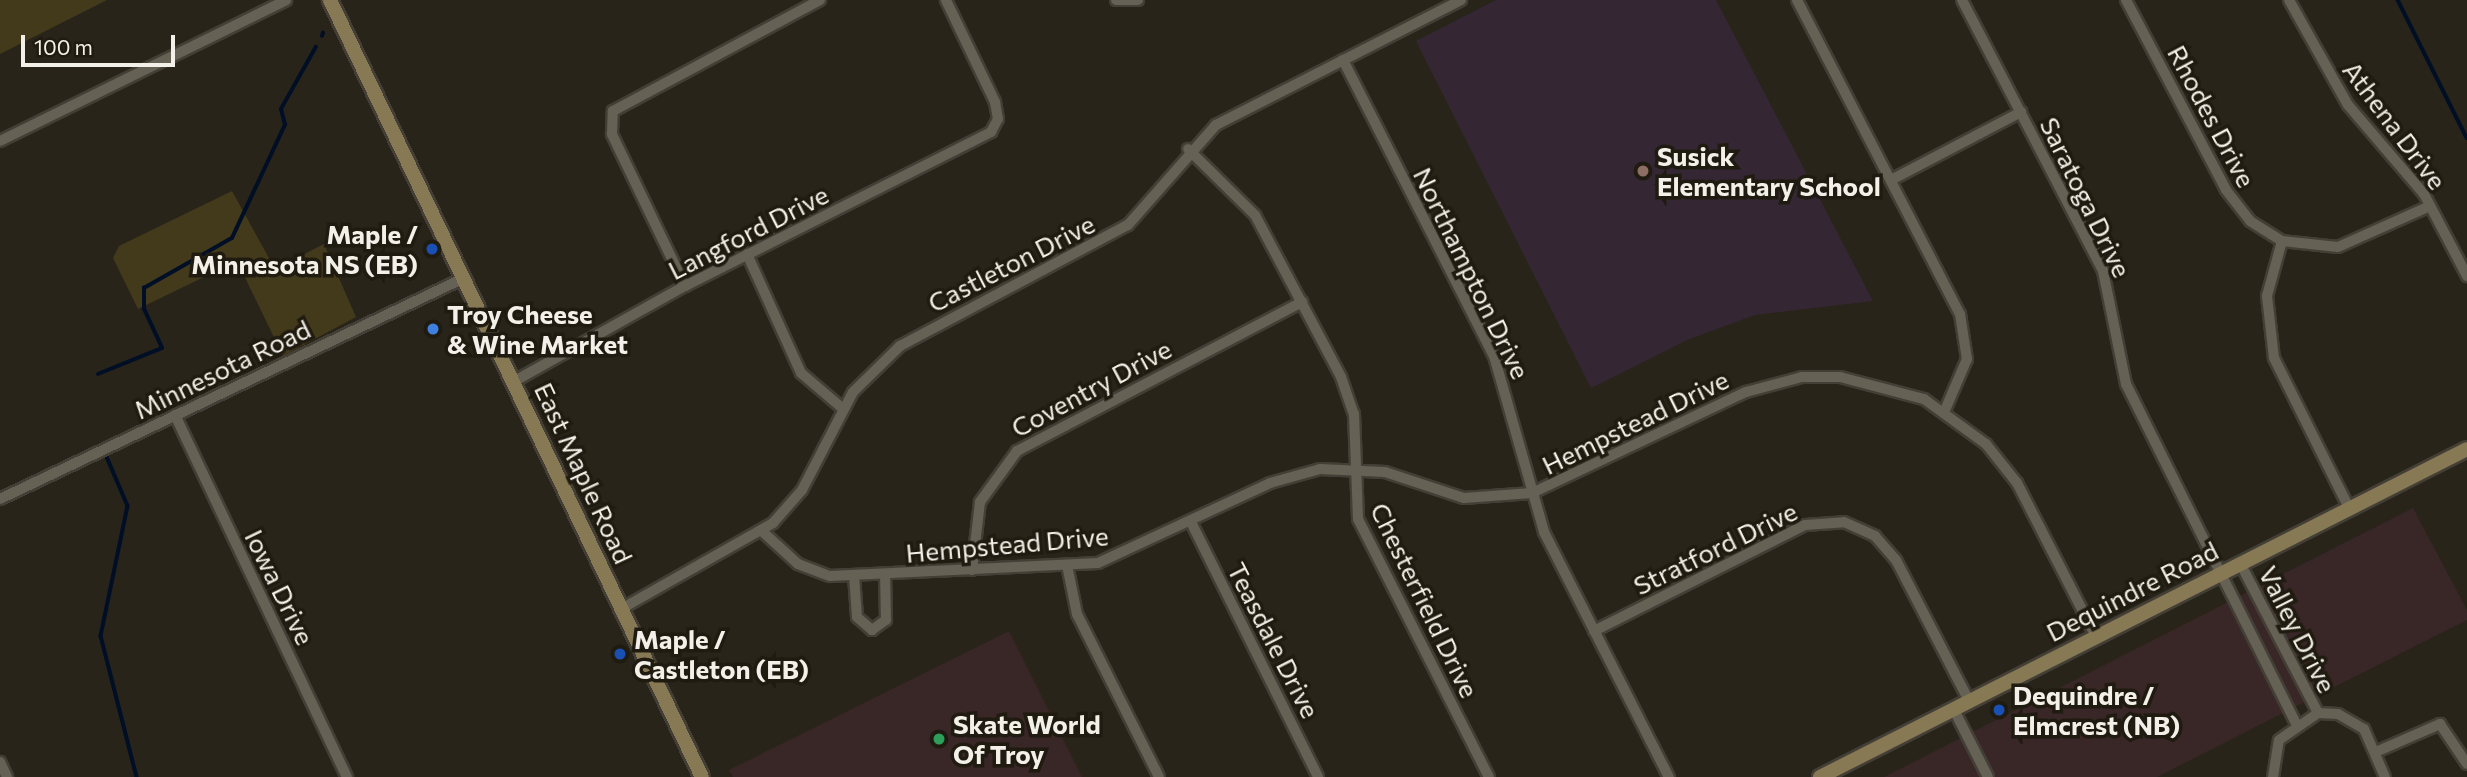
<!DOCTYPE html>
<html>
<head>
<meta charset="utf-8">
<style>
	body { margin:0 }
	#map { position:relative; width:2467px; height:777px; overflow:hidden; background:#282419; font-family:Commissioner,sans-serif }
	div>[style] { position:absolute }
	.commercial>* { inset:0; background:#392627 }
	.education>* { inset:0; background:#342733 }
	.green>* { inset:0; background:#43391b }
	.stream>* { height:3.5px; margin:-1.75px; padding:0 1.75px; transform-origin:1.75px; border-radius:1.75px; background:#000e26 }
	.roads { filter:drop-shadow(2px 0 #433f36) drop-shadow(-2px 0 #433f36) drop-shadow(0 2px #433f36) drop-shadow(0 -2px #433f36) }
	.minor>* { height:10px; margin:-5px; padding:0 5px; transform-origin:5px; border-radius:5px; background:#656154 }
	.secondary>* { height:14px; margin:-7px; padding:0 7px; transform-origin:7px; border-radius:7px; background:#887955 }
	.dots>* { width:19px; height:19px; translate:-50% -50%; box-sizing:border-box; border:4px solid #1f1b10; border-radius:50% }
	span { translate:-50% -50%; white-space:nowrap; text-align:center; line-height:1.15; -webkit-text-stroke:7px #1f1b10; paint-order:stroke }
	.street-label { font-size:26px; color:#f3f0e9 }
	.poi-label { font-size:26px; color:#f3f0e9; font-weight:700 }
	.left { translate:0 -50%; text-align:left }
	.right { translate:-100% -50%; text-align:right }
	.scale { position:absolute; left:21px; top:35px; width:154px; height:32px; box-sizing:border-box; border:4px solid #f3f0e9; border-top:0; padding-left:9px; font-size:21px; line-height:24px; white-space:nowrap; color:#f3f0e9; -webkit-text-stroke:5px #1f1b10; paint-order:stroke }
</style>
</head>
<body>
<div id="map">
	<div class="commercial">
		<i style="clip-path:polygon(2413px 508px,2467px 610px,2467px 620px,2451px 628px,2157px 777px,1884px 777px)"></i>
		<i style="clip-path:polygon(1009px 631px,1082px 777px,733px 777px,729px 770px)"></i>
	</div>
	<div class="education">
		<i style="clip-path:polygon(1496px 0,1716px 0,1873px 301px,1755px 315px,1687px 340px,1591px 388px,1416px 41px)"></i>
	</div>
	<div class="green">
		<i style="clip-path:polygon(0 0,107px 0,0 54px)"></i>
		<i style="clip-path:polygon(232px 191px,275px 269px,324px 244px,356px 317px,283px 356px,237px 261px,138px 309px,113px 258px,119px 246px)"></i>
	</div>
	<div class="stream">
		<i style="left:2398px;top:0;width:154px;rotate:63.4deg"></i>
		<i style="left:322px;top:36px;width:3px;rotate:-72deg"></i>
		<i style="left:98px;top:374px;width:69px;rotate:-22.1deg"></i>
		<i style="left:162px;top:348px;width:43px;rotate:-114.8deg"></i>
		<i style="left:144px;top:309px;width:21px;rotate:-90deg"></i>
		<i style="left:144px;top:288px;width:101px;rotate:-29.6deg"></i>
		<i style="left:232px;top:238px;width:125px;rotate:-64.9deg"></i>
		<i style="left:285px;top:125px;width:16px;rotate:-104deg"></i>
		<i style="left:281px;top:109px;width:71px;rotate:-60.6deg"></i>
		<i style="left:107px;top:457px;width:53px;rotate:66.8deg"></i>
		<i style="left:128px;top:506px;width:133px;rotate:101.7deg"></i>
		<i style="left:101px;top:636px;width:146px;rotate:75.7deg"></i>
	</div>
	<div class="roads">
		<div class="minor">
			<i style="left:1116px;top:0;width:22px"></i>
			<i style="left:1797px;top:0;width:354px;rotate:62.6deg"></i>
			<i style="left:1960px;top:314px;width:46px;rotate:81.2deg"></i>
			<i style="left:1967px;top:359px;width:56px;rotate:113.3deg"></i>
			<i style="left:1962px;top:0;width:305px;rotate:62.5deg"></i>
			<i style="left:2103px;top:271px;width:115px;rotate:78.5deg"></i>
			<i style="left:2126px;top:384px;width:379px;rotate:63.4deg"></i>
			<i style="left:2126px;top:0;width:215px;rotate:62.2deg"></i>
			<i style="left:2226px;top:190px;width:39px;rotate:52deg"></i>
			<i style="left:2250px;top:221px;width:38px;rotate:32deg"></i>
			<i style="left:2282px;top:241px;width:57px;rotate:105.3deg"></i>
			<i style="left:2267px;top:296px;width:62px;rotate:83.6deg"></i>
			<i style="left:2274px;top:358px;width:168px;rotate:63.4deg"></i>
			<i style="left:2289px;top:0;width:120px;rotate:60.7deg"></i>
			<i style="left:2348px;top:105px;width:117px;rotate:49.5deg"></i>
			<i style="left:2424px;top:194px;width:93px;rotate:62.3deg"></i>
			<i style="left:1343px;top:60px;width:332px;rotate:63deg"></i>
			<i style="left:1494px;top:356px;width:183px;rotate:74.1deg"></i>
			<i style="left:1544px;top:532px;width:275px;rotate:63deg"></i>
			<i style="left:0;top:141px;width:319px;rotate:-26.2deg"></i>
			<i style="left:1188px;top:149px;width:94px;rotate:44.6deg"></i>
			<i style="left:1255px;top:215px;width:183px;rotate:62deg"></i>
			<i style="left:1341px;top:377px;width:39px;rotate:71deg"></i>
			<i style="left:1354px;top:414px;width:105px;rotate:87.8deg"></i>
			<i style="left:1358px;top:519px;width:289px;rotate:63.1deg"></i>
			<i style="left:1891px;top:180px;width:147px;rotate:-27.6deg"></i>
			<i style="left:2282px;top:241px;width:56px;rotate:6.1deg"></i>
			<i style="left:2338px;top:247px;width:101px;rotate:-24deg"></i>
			<i style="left:747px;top:254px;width:131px;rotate:65.6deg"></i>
			<i style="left:801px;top:373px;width:54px;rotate:40.5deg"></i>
			<i style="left:685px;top:286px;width:169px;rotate:-115.7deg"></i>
			<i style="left:612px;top:134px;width:23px;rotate:-88deg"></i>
			<i style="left:613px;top:111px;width:235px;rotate:-28.2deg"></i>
			<i style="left:513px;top:382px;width:197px;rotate:-29.2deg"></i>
			<i style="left:685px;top:286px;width:343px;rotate:-26.7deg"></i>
			<i style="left:991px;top:132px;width:15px;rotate:-62deg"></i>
			<i style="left:998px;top:119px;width:17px;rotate:-100deg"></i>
			<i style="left:995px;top:102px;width:113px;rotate:-115.7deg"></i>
			<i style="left:175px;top:415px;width:401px;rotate:64.6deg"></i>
			<i style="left:0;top:499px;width:514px;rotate:-25.47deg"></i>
			<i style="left:1191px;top:522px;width:285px;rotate:63.5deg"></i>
			<i style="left:763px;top:532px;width:47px;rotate:42.4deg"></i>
			<i style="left:798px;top:564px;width:34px;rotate:21deg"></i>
			<i style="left:830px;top:576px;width:268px;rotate:-2.8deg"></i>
			<i style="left:1098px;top:563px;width:190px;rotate:-24.9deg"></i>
			<i style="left:1270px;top:483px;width:52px;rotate:-15.6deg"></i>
			<i style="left:1320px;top:469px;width:65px;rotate:2.6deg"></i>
			<i style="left:1385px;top:472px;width:83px;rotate:18.2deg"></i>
			<i style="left:1464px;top:498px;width:68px;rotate:-4.2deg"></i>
			<i style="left:1532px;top:493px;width:237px;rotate:-25.3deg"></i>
			<i style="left:1746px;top:392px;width:58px;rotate:-15deg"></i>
			<i style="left:1802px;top:377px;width:38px"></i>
			<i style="left:1840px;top:377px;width:87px;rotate:14.7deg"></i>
			<i style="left:1924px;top:399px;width:77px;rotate:36deg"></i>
			<i style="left:1986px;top:444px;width:50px;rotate:51.5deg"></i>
			<i style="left:2017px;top:483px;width:173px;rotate:62.8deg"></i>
			<i style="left:2240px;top:563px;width:169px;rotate:62.5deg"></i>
			<i style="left:1067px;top:565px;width:50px;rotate:78.5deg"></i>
			<i style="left:1077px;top:614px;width:182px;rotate:63.3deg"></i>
			<i style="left:972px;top:570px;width:68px;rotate:-83.3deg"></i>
			<i style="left:980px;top:502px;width:63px;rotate:-54deg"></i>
			<i style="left:1017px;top:451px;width:322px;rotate:-27.6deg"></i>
			<i style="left:854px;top:576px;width:41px;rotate:85.8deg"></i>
			<i style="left:857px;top:617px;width:20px;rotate:41deg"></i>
			<i style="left:872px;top:630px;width:17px;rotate:-36deg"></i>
			<i style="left:886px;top:620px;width:46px;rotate:-91.2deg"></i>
			<i style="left:621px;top:609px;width:175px;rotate:-29.5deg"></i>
			<i style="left:773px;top:523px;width:44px;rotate:-48.7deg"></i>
			<i style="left:802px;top:490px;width:110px;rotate:-62.5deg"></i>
			<i style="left:853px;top:392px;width:66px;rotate:-44.4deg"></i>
			<i style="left:900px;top:346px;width:258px;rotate:-28deg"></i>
			<i style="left:1128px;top:225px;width:133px;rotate:-48.7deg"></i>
			<i style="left:1216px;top:125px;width:275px;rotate:-27deg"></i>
			<i style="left:1594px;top:631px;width:236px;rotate:-26.7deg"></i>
			<i style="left:1805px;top:525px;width:39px;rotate:-4deg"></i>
			<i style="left:1844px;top:522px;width:34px;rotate:24deg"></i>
			<i style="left:1875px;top:536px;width:32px;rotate:49deg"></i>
			<i style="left:1896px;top:560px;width:159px;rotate:62.6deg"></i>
			<i style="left:1954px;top:710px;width:75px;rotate:63.1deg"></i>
			<i style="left:2378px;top:751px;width:68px;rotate:-23.5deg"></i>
			<i style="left:2440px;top:724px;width:48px;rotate:56deg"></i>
			<i style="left:0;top:762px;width:17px;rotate:65deg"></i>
			<i style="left:2273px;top:777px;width:37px;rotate:-81deg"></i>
			<i style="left:2279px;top:740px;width:47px;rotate:-34.7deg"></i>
			<i style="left:2318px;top:713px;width:20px;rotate:3deg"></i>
			<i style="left:2338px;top:714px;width:30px;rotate:30deg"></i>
			<i style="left:2364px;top:729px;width:52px;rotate:66.4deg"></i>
		</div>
		<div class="secondary">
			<i style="left:330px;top:0;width:861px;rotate:64.42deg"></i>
			<i style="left:1820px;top:777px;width:725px;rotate:-26.88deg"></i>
		</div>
	</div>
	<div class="dots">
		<i style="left:1643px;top:171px;background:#8d6e63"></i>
		<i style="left:432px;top:249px;background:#1a4fb4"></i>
		<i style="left:433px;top:329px;background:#3f7fe0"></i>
		<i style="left:620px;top:654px;background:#1a4fb4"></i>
		<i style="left:1999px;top:710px;background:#1a4fb4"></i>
		<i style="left:939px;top:739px;background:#2e9e5b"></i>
	</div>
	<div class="street-label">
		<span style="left:2212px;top:116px;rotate:62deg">Rhodes Drive</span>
		<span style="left:2395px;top:125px;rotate:53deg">Athena Drive</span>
		<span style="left:2086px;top:197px;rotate:64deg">Saratoga Drive</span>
		<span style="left:748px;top:232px;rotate:-27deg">Langford Drive</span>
		<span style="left:1011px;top:263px;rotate:-27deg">Castleton Drive</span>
		<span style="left:1472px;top:273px;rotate:64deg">Northampton Drive</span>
		<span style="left:222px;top:369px;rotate:-26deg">Minnesota Road</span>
		<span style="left:1091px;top:388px;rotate:-28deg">Coventry Drive</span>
		<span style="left:1635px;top:422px;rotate:-26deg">Hempstead Drive</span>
		<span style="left:584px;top:473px;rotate:65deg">East Maple Road</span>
		<span style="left:1007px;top:544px;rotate:-5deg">Hempstead Drive</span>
		<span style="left:1715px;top:548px;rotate:-26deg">Stratford Drive</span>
		<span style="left:280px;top:587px;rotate:64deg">Iowa Drive</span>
		<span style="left:2132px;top:591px;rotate:-27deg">Dequindre Road</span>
		<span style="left:1425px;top:600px;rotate:64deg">Chesterfield Drive</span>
		<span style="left:2298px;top:629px;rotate:63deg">Valley Drive</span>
		<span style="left:1274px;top:640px;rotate:63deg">Teasdale Drive</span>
	</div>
	<div class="poi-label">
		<span class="left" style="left:1657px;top:171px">Susick<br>Elementary School</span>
		<span class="right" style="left:418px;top:249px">Maple /<br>Minnesota NS (EB)</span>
		<span class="left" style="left:447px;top:329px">Troy Cheese<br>&amp; Wine Market</span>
		<span class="left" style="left:634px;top:654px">Maple /<br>Castleton (EB)</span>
		<span class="left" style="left:2013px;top:710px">Dequindre /<br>Elmcrest (NB)</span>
		<span class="left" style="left:953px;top:739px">Skate World<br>Of Troy</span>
	</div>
	<div class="scale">100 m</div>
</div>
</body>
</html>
